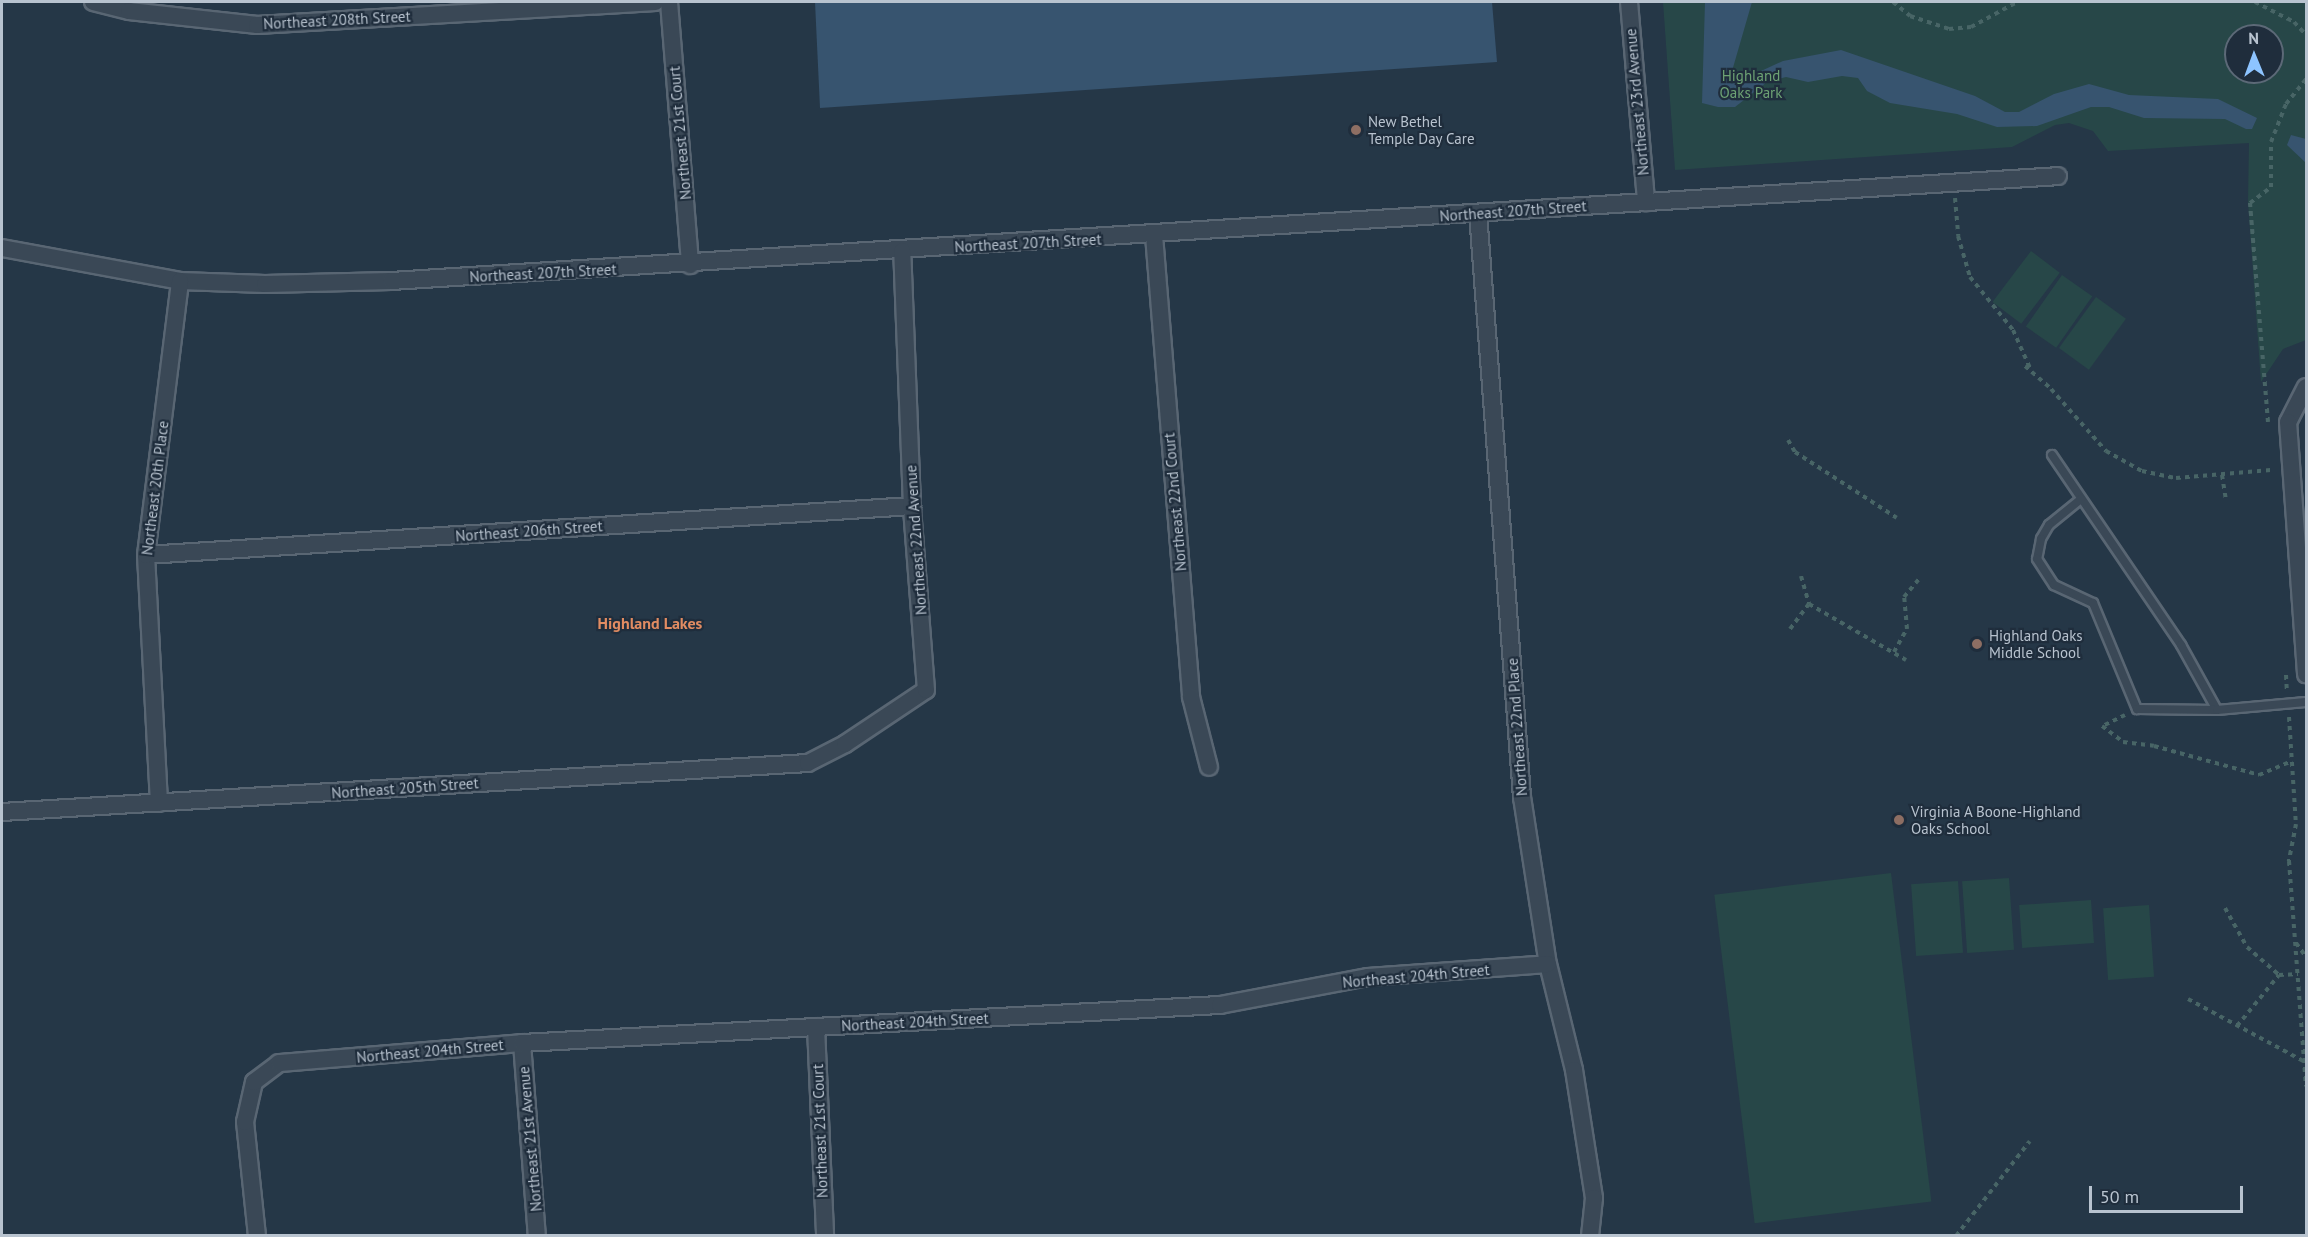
<!DOCTYPE html>
<html>
<head>
<meta charset="utf-8">
<style>
	body { margin:0 }
	#map { position:relative; width:2308px; height:1237px; overflow:hidden; background:#253747; font-family:"PT Sans",sans-serif }
	div>[style] { position:absolute }
	.green>* { inset:0; background:#274748; transform-origin:0 0 }
	.water>* { inset:0; background:#37546f }
	.path>* { height:4px; margin-top:-2px; transform-origin:0; background:repeating-linear-gradient(90deg,#486566 0 4.5px,transparent 0 9px) }
	.roads { filter:drop-shadow(2px 0 #596673) drop-shadow(-2px 0 #596673) drop-shadow(0 2px #596673) drop-shadow(0 -2px #596673) }
	.lane>* { height:8px; margin:-4px; padding:0 4px; transform-origin:4px; border-radius:4px; background:#3a4856 }
	.street>* { height:16px; margin:-8px; padding:0 8px; transform-origin:8px; border-radius:8px; background:#3a4856 }
	.dots>* { width:16px; height:16px; translate:-50% -50%; box-sizing:border-box; border:3px solid #1f2d3c; border-radius:50% }
	span { translate:-50% -50%; white-space:nowrap; text-align:center; line-height:1.15; -webkit-text-stroke:4.5px #1f2d3c; paint-order:stroke }
	.street-label { font-size:15px; color:#b8c3cf }
	.park-label { font-size:15px; color:#6da274 }
	.poi-label { font-size:15px; color:#b8c3cf }
	.left { translate:0 -50%; text-align:left }
	.neighbourhood-label { font-size:16px; color:#e18c62; font-weight:700 }
	.frame { position:absolute; inset:0; border:3px solid #b8c3cf; pointer-events:none }
	.north { position:absolute; left:2224px; top:24px; width:60px; height:60px; box-sizing:border-box; background:#1f2d3c; border:2px solid #5c6977; border-radius:50%; rotate:359deg; font-size:16px; font-weight:700; line-height:24px; text-align:center; color:#b8c3cf }
	.north::after { content:''; display:block; margin:auto; width:21px; height:27px; background:#8dc4ff; clip-path:polygon(50% 0,100% 100%,50% 72%,0 100%) }
	.scale { position:absolute; left:2089px; top:1186px; width:154px; height:27px; box-sizing:border-box; border:3px solid #b8c3cf; border-top:0; padding-left:8px; font-size:18px; line-height:21px; white-space:nowrap; color:#b8c3cf; -webkit-text-stroke:4px #1f2d3c; paint-order:stroke }
</style>
</head>
<body>
<div id="map">
	<div class="green">
		<i style="clip-path:polygon(evenodd,1663px 2px,2306px 2px,2306px 340px,2283px 349px,2261px 382px,2248px 202px,2249px 143px,2108px 151px,2093px 131px,2069px 123px,2055px 125px,2012px 147px,1675px 170px,1663px 2px,2236px 36px,2272px 36px,2272px 72px,2236px 72px,2236px 36px)"></i>
		<i style="left:2031px;top:251px;width:36px;height:64px;rotate:37deg"></i>
		<i style="left:2062px;top:275px;width:37px;height:63px;rotate:35deg"></i>
		<i style="left:2096px;top:297px;width:37px;height:63px;rotate:36deg"></i>
		<i style="left:1891px;top:873px;width:331px;height:178px;rotate:83deg"></i>
		<i style="left:2009px;top:878px;width:72px;height:47px;rotate:86deg"></i>
		<i style="left:1958px;top:881px;width:72px;height:47px;rotate:86deg"></i>
		<i style="left:2091px;top:900px;width:43px;height:72px;rotate:86deg"></i>
		<i style="left:2149px;top:905px;width:72px;height:46px;rotate:86deg"></i>
	</div>
	<div class="water">
		<i style="clip-path:polygon(815px 2px,1492px 2px,1497px 62px,820px 108px)"></i>
		<i style="clip-path:polygon(1705px 2px,1752px 2px,1730px 78px,1748px 77px,1783px 61px,1841px 50px,1975px 96px,2005px 112px,2019px 112px,2054px 94px,2089px 84px,2129px 95px,2218px 99px,2257px 118px,2252px 129px,2246px 129px,2225px 119px,2144px 118px,2109px 107px,2091px 107px,2037px 126px,1997px 127px,1957px 114px,1890px 103px,1867px 91px,1858px 78px,1842px 76px,1808px 82px,1786px 77px,1767px 82px,1735px 107px,1718px 107px,1702px 103px)"></i>
		<i style="clip-path:polygon(2291px 135px,2306px 139px,2306px 163px,2287px 145px)"></i>
	</div>
	<div class="path">
		<i style="left:1893px;top:2px;width:22px;rotate:39deg"></i>
		<i style="left:1910px;top:16px;width:41px;rotate:18.4deg"></i>
		<i style="left:1949px;top:29px;width:22px;rotate:-5deg"></i>
		<i style="left:1971px;top:27px;width:52px;rotate:-28.5deg"></i>
		<i style="left:2255px;top:2px;width:44px;rotate:27.1deg"></i>
		<i style="left:2294px;top:22px;width:18px;rotate:47deg"></i>
		<i style="left:1955px;top:198px;width:38px;rotate:85deg"></i>
		<i style="left:1958px;top:236px;width:43px;rotate:73.7deg"></i>
		<i style="left:1970px;top:277px;width:68px;rotate:50.9deg"></i>
		<i style="left:2013px;top:330px;width:42px;rotate:65.9deg"></i>
		<i style="left:2025px;top:366px;width:35px;rotate:41deg"></i>
		<i style="left:2051px;top:389px;width:83px;rotate:48.4deg"></i>
		<i style="left:2106px;top:451px;width:41px;rotate:29.1deg"></i>
		<i style="left:2142px;top:471px;width:35px;rotate:12deg"></i>
		<i style="left:2176px;top:478px;width:95px;rotate:-4.8deg"></i>
		<i style="left:2268px;top:422px;width:220px;rotate:-94.7deg"></i>
		<i style="left:2250px;top:203px;width:26px;rotate:-37deg"></i>
		<i style="left:2271px;top:187px;width:45px;rotate:-90deg"></i>
		<i style="left:2271px;top:142px;width:41px;rotate:-68.5deg"></i>
		<i style="left:2286px;top:104px;width:32px;rotate:-51deg"></i>
		<i style="left:1788px;top:440px;width:14px;rotate:60deg"></i>
		<i style="left:1795px;top:452px;width:121px;rotate:32.9deg"></i>
		<i style="left:2222px;top:475px;width:24px;rotate:81deg"></i>
		<i style="left:1801px;top:576px;width:29px;rotate:74deg"></i>
		<i style="left:1809px;top:604px;width:112px;rotate:30deg"></i>
		<i style="left:1790px;top:629px;width:31px;rotate:-53deg"></i>
		<i style="left:1894px;top:652px;width:26px;rotate:-61deg"></i>
		<i style="left:1907px;top:629px;width:32px;rotate:-95deg"></i>
		<i style="left:1904px;top:597px;width:26px;rotate:-50deg"></i>
		<i style="left:2286px;top:675px;width:17px;rotate:87deg"></i>
		<i style="left:2125px;top:715px;width:25px;rotate:154deg"></i>
		<i style="left:2102px;top:726px;width:26px;rotate:37deg"></i>
		<i style="left:2123px;top:742px;width:31px;rotate:7deg"></i>
		<i style="left:2154px;top:746px;width:109px;rotate:15.4deg"></i>
		<i style="left:2259px;top:775px;width:36px;rotate:-23deg"></i>
		<i style="left:2289px;top:717px;width:107px;rotate:86.3deg"></i>
		<i style="left:2296px;top:824px;width:38px;rotate:101deg"></i>
		<i style="left:2289px;top:861px;width:226px;rotate:85.7deg"></i>
		<i style="left:2225px;top:908px;width:45px;rotate:60.6deg"></i>
		<i style="left:2247px;top:947px;width:43px;rotate:41.2deg"></i>
		<i style="left:2279px;top:975px;width:19px;rotate:-3deg"></i>
		<i style="left:2296px;top:943px;width:17px;rotate:54deg"></i>
		<i style="left:2188px;top:999px;width:133px;rotate:28.3deg"></i>
		<i style="left:2237px;top:1026px;width:66px;rotate:-50.5deg"></i>
		<i style="left:1956px;top:1236px;width:120px;rotate:-52.1deg"></i>
	</div>
	<div class="roads">
		<div class="lane">
			<i style="left:2052px;top:455px;width:230px;rotate:55.8deg"></i>
			<i style="left:2181px;top:645px;width:74px;rotate:61deg"></i>
			<i style="left:2081px;top:499px;width:41px;rotate:140.9deg"></i>
			<i style="left:2049px;top:525px;width:16px;rotate:120deg"></i>
			<i style="left:2041px;top:539px;width:20px;rotate:101deg"></i>
			<i style="left:2037px;top:559px;width:31px;rotate:57deg"></i>
			<i style="left:2054px;top:585px;width:43px;rotate:24.8deg"></i>
			<i style="left:2093px;top:603px;width:115px;rotate:67.5deg"></i>
			<i style="left:2137px;top:709px;width:80px;rotate:0.7deg"></i>
			<i style="left:2217px;top:710px;width:89px;rotate:-5.1deg"></i>
		</div>
		<div class="street">
			<i style="left:93px;top:2px;width:37px;rotate:14deg"></i>
			<i style="left:129px;top:11px;width:129px;rotate:6.2deg"></i>
			<i style="left:257px;top:25px;width:399px;rotate:-3.3deg"></i>
			<i style="left:669px;top:2px;width:264px;rotate:85.4deg"></i>
			<i style="left:1629px;top:2px;width:201px;rotate:85.1deg"></i>
			<i style="left:1478px;top:213px;width:586px;rotate:85.69deg"></i>
			<i style="left:1522px;top:797px;width:169px;rotate:81.2deg"></i>
			<i style="left:1548px;top:964px;width:109px;rotate:76.2deg"></i>
			<i style="left:1574px;top:1070px;width:130px;rotate:81.1deg"></i>
			<i style="left:1594px;top:1198px;width:38px;rotate:96deg"></i>
			<i style="left:1154px;top:235px;width:463px;rotate:85.4deg"></i>
			<i style="left:1191px;top:697px;width:72px;rotate:75.6deg"></i>
			<i style="left:2px;top:248px;width:181px;rotate:10.5deg"></i>
			<i style="left:180px;top:281px;width:85px;rotate:2deg"></i>
			<i style="left:265px;top:284px;width:126px;rotate:-1.4deg"></i>
			<i style="left:391px;top:281px;width:1670px;rotate:-3.6deg"></i>
			<i style="left:2306px;top:387px;width:39px;rotate:117deg"></i>
			<i style="left:2288px;top:422px;width:253px;rotate:85.9deg"></i>
			<i style="left:146px;top:555px;width:768px;rotate:-3.66deg"></i>
			<i style="left:159px;top:803px;width:248px;rotate:-93deg"></i>
			<i style="left:146px;top:555px;width:276px;rotate:-82.9deg"></i>
			<i style="left:2px;top:812px;width:807px;rotate:-3.48deg"></i>
			<i style="left:808px;top:763px;width:42px;rotate:-27.2deg"></i>
			<i style="left:845px;top:744px;width:97px;rotate:-33.7deg"></i>
			<i style="left:926px;top:690px;width:185px;rotate:-94.4deg"></i>
			<i style="left:912px;top:506px;width:255px;rotate:-92.2deg"></i>
			<i style="left:816px;top:1027px;width:209px;rotate:87.5deg"></i>
			<i style="left:522px;top:1043px;width:194px;rotate:85.6deg"></i>
			<i style="left:257px;top:1236px;width:115px;rotate:-96deg"></i>
			<i style="left:245px;top:1122px;width:41px;rotate:-77.3deg"></i>
			<i style="left:254px;top:1082px;width:31px;rotate:-37deg"></i>
			<i style="left:279px;top:1063px;width:244px;rotate:-4.7deg"></i>
			<i style="left:522px;top:1043px;width:699px;rotate:-3.12deg"></i>
			<i style="left:1220px;top:1005px;width:151px;rotate:-10.7deg"></i>
			<i style="left:1368px;top:977px;width:180px;rotate:-4.1deg"></i>
		</div>
	</div>
	<div class="dots">
		<i style="left:1356px;top:130px;background:#8d6e63"></i>
		<i style="left:1977px;top:644px;background:#8d6e63"></i>
		<i style="left:1899px;top:820px;background:#8d6e63"></i>
	</div>
	<div class="street-label">
		<span style="left:337px;top:20px;rotate:-3deg">Northeast 208th Street</span>
		<span style="left:1637px;top:102px;rotate:-95deg">Northeast 23rd Avenue</span>
		<span style="left:680px;top:133px;rotate:-95deg">Northeast 21st Court</span>
		<span style="left:1513px;top:211px;rotate:-4deg">Northeast 207th Street</span>
		<span style="left:1028px;top:243px;rotate:-3deg">Northeast 207th Street</span>
		<span style="left:543px;top:273px;rotate:-3deg">Northeast 207th Street</span>
		<span style="left:155px;top:488px;rotate:-83deg">Northeast 20th Place</span>
		<span style="left:1175px;top:502px;rotate:-95deg">Northeast 22nd Court</span>
		<span style="left:529px;top:531px;rotate:-4deg">Northeast 206th Street</span>
		<span style="left:916px;top:540px;rotate:-94deg">Northeast 22nd Avenue</span>
		<span style="left:1517px;top:727px;rotate:-94deg">Northeast 22nd Place</span>
		<span style="left:405px;top:788px;rotate:-4deg">Northeast 205th Street</span>
		<span style="left:1416px;top:976px;rotate:-5deg">Northeast 204th Street</span>
		<span style="left:915px;top:1022px;rotate:-3deg">Northeast 204th Street</span>
		<span style="left:430px;top:1051px;rotate:-5deg">Northeast 204th Street</span>
		<span style="left:820px;top:1131px;rotate:-92deg">Northeast 21st Court</span>
		<span style="left:530px;top:1139px;rotate:-95deg">Northeast 21st Avenue</span>
	</div>
	<div class="park-label">
		<span style="left:1751px;top:84px">Highland<br>Oaks Park</span>
	</div>
	<div class="poi-label">
		<span class="left" style="left:1368px;top:130px">New Bethel<br>Temple Day Care</span>
		<span class="left" style="left:1989px;top:644px">Highland Oaks<br>Middle School</span>
		<span class="left" style="left:1911px;top:820px">Virginia A Boone-Highland<br>Oaks School</span>
	</div>
	<div class="neighbourhood-label">
		<span style="left:650px;top:623px">Highland Lakes</span>
	</div>
	<div class="frame"></div>
	<div class="north">N</div>
	<div class="scale">50 m</div>
</div>
</body>
</html>
